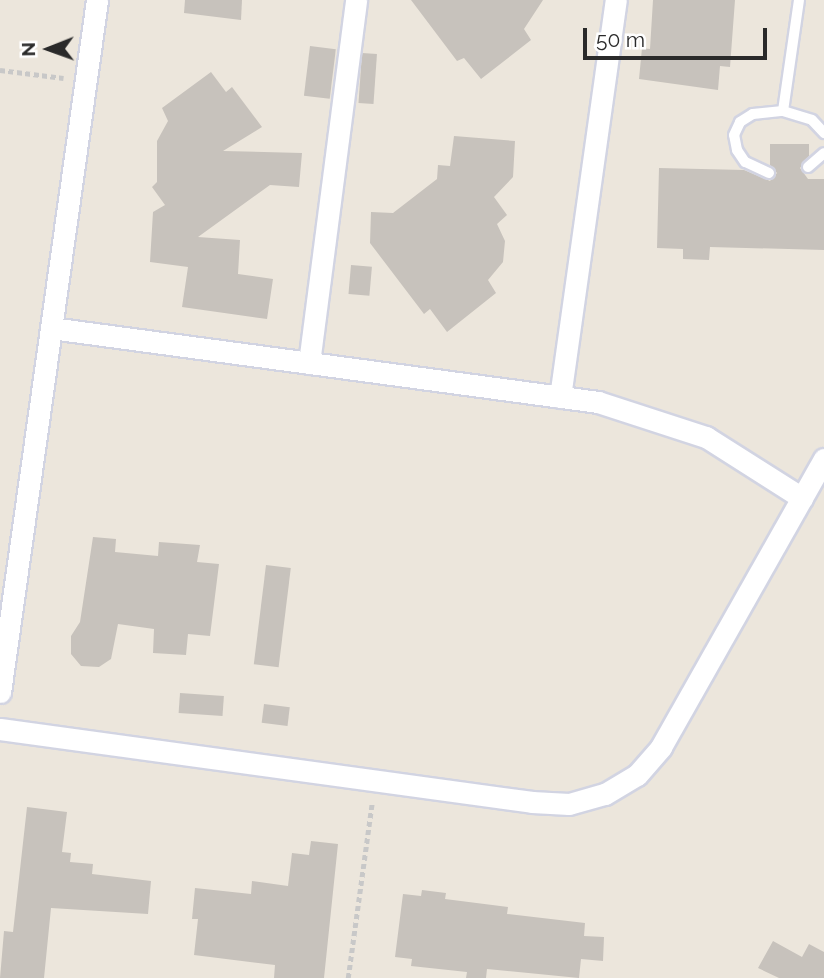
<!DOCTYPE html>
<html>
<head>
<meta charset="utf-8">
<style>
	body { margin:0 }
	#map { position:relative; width:824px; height:978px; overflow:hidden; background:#ece6dc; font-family:Raleway,sans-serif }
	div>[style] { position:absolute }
	.building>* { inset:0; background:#c7c2bc; transform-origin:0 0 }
	.path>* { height:4.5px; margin-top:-2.25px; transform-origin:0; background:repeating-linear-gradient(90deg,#c8c8c8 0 5px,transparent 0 8.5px) }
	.roads { filter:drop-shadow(2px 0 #d2d4e2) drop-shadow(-2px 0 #d2d4e2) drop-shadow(0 2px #d2d4e2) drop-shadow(0 -2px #d2d4e2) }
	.lane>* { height:10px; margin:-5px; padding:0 5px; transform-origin:5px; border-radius:5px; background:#fff }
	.street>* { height:21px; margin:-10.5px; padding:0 10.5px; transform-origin:10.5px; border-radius:10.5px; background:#fff }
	span { translate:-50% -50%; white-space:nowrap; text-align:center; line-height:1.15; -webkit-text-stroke:5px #fff; paint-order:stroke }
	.north { position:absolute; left:14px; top:14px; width:70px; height:70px; -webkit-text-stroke:5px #fff; paint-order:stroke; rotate:269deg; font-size:19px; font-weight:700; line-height:28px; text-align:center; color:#2a2a2a }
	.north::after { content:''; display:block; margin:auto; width:24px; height:32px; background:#2a2a2a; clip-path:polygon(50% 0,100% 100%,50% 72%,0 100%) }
	.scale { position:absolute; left:583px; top:28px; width:184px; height:32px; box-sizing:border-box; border:4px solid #2a2a2a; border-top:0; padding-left:9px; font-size:21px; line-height:24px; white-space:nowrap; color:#2a2a2a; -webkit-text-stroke:5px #fff; paint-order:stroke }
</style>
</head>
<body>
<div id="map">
	<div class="building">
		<i style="clip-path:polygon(185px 0,242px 0,241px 20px,184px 13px)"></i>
		<i style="clip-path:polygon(411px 0,543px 0,524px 29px,531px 40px,481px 79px,464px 58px,457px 61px)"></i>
		<i style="clip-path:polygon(653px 0,735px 0,730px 67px,720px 66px,718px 90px,639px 79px,642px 48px,650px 49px)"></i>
		<i style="left:310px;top:46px;width:26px;height:50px;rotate:7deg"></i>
		<i style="left:362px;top:53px;width:15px;height:50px;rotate:4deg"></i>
		<i style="clip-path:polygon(211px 72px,226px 92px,232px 87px,262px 127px,223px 151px,302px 153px,299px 187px,270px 185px,198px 237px,240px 240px,238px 274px,273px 279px,267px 319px,182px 307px,188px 267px,150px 262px,153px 212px,165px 205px,152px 187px,157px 182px,157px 141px,168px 121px,162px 108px)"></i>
		<i style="clip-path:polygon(454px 136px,515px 141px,513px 177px,494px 197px,507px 215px,497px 224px,505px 241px,503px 262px,488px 280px,496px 293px,447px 332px,430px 309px,424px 314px,370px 243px,371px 212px,393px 213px,437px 179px,438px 165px,450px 166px)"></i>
		<i style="clip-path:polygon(770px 144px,809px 144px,809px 156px,800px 168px,808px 179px,824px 179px,824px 250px,710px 247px,709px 260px,683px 259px,683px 249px,657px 248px,659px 168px,744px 170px,770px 181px,777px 173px,770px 165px)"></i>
		<i style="left:351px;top:265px;width:21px;height:29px;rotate:5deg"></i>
		<i style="clip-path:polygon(93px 537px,116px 539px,115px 552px,158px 556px,159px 542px,200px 545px,197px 562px,219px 564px,210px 636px,188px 634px,186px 655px,153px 653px,154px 629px,118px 624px,111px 659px,99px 667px,81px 666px,71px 654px,71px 636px,80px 622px)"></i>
		<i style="left:266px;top:565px;width:25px;height:100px;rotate:7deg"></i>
		<i style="left:180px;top:693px;width:44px;height:20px;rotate:4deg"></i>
		<i style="left:264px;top:704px;width:26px;height:19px;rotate:7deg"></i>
		<i style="clip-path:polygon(27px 807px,67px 812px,62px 852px,71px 853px,70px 862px,93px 864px,92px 874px,151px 881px,148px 914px,51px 908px,44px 978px,0 978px,4px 931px,13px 932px)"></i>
		<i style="clip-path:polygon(311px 841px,338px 844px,324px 978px,274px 978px,275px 965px,194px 955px,198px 919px,192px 919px,195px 888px,251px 894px,252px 881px,288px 886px,292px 853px,309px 855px)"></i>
		<i style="clip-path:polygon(422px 890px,446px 893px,445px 899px,508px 907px,507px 914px,585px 923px,584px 936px,604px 937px,603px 961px,581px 959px,579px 978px,487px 969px,486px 978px,466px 978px,467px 972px,411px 966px,412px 959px,395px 957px,403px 894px,421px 896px)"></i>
		<i style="clip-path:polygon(773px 941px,802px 957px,809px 944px,824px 952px,824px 978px,779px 978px,758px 968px)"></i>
	</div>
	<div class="path">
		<i style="left:0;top:70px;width:64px;rotate:7.1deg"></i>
		<i style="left:348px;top:978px;width:178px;rotate:-82.2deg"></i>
	</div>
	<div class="roads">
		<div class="lane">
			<i style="left:783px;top:111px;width:112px;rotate:-81.8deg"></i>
			<i style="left:808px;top:167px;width:21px;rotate:-41deg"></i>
			<i style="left:769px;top:173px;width:26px;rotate:-155deg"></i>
			<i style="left:745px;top:162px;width:14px;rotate:-124deg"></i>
			<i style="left:737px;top:150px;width:15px;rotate:-101deg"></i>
			<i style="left:734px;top:135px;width:14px;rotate:-65deg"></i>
			<i style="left:740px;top:122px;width:15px;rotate:-32deg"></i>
			<i style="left:753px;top:114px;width:30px;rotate:-6deg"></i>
			<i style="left:783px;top:111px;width:30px;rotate:17deg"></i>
			<i style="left:812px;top:120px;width:18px;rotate:47deg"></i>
		</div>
		<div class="street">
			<i style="left:51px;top:328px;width:552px;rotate:7.7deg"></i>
			<i style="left:598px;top:402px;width:114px;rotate:18deg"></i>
			<i style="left:706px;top:437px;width:114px;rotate:32.4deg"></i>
			<i style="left:309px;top:363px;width:366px;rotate:-82.6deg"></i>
			<i style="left:560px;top:397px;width:401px;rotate:-82deg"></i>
			<i style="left:0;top:692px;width:699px;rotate:-82.02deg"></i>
			<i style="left:0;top:729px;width:537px;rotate:7.81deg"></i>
			<i style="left:532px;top:802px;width:37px;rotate:3deg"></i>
			<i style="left:569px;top:804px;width:37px;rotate:-16deg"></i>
			<i style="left:605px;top:794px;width:37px;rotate:-31deg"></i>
			<i style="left:637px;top:775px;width:37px;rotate:-49deg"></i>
			<i style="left:661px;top:747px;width:331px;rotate:-60.5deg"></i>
		</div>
	</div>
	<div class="north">N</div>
	<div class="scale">50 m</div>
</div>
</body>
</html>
